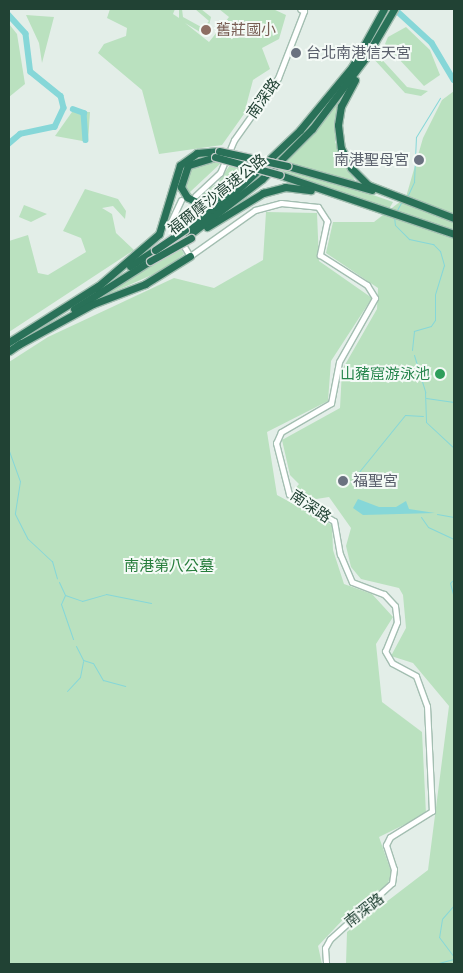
<!DOCTYPE html>
<html>
<head>
<meta charset="utf-8">
<style>
	body { margin:0 }
	#map { position:relative; width:463px; height:973px; overflow:hidden; background:#e3eee8; font-family:"Archivo Narrow","Noto Sans TC",sans-serif }
	div>[style] { position:absolute }
	.green>* { inset:0; background:#bae1bf }
	.water>* { inset:0; background:#86d7d8 }
	.stream>* { height:1px; margin:-0.5px; padding:0 0.5px; transform-origin:0.5px; border-radius:0.5px; background:#86d7d8 }
	.river>* { height:5.5px; margin:-2.75px; padding:0 2.75px; transform-origin:2.75px; border-radius:2.75px; background:#86d7d8 }
	.roads { filter:drop-shadow(1px 0 #a3beb1) drop-shadow(-1px 0 #a3beb1) drop-shadow(0 1px #a3beb1) drop-shadow(0 -1px #a3beb1) }
	.secondary>* { height:5px; margin:-2.5px; padding:0 2.5px; transform-origin:2.5px; border-radius:2.5px; background:#fff }
	.highway>* { height:7px; margin:-3.5px; padding:0 3.5px; transform-origin:3.5px; border-radius:3.5px; background:#297158 }
	.bridges { filter:drop-shadow(1px 0 #c1cac6) drop-shadow(-1px 0 #c1cac6) drop-shadow(0 1px #c1cac6) drop-shadow(0 -1px #c1cac6) }
	.highway-bridge>* { height:7px; margin:-3.5px; padding:0 3.5px; transform-origin:3.5px; border-radius:3.5px; background:#297158 }
	.dots>* { width:14px; height:14px; translate:-50% -50%; box-sizing:border-box; border:2px solid #f4faf6; border-radius:50% }
	span { translate:-50% -50%; white-space:nowrap; text-align:center; line-height:1.15; -webkit-text-stroke:4px #f4faf6; paint-order:stroke }
	.education-label { font-size:15px; color:#785e54 }
	.left { translate:0 -50%; text-align:left }
	.worship-label { font-size:15px; color:#5b616d }
	.right { translate:-100% -50%; text-align:right }
	.street-label { font-size:15px; color:#214234 }
	.leisure-label { font-size:15px; color:#27864d }
	.park-label { font-size:15px; color:#277d3c }
	.frame { position:absolute; inset:0; border:10px solid #214234; pointer-events:none }
</style>
</head>
<body>
<div id="map">
	<div class="green">
		<i style="clip-path:polygon(110px 9px,175px 9px,173px 14px,179px 18px,179px 9px,182px 9px,183px 17px,203px 28px,209px 21px,195px 9px,201px 9px,211px 17px,208px 30px,200px 32px,185px 23px,209px 42px,229px 17px,219px 9px,273px 9px,286px 15px,279px 39px,262px 48px,270px 69px,253px 80px,244px 114px,222px 145px,159px 154px,142px 90px,98px 53px,104px 44px,126px 36px,127px 28px,107px 18px)"></i>
		<i style="clip-path:polygon(26px 15px,54px 17px,42px 63px,39px 43px)"></i>
		<i style="clip-path:polygon(9px 24px,17px 34px,25px 84px,9px 97px)"></i>
		<i style="clip-path:polygon(406px 27px,430px 50px,440px 75px,424px 86px,385px 44px,388px 37px)"></i>
		<i style="clip-path:polygon(376px 53px,407px 87px,428px 91px,421px 96px,405px 93px,372px 57px)"></i>
		<i style="clip-path:polygon(454px 91px,454px 964px,346px 964px,347px 932px,428px 870px,449px 706px,413px 663px,391px 656px,406px 628px,403px 595px,399px 588px,361px 579px,351px 567px,346px 546px,351px 528px,329px 497px,310px 500px,294px 490px,299px 484px,290px 475px,282px 440px,340px 408px,342px 370px,377px 309px,378px 288px,326px 253px,333px 222px,374px 222px,406px 197px,423px 138px,442px 100px)"></i>
		<i style="clip-path:polygon(338px 103px,335px 142px,355px 181px,287px 162px)"></i>
		<i style="clip-path:polygon(72px 112px,90px 112px,88px 142px,55px 136px)"></i>
		<i style="clip-path:polygon(214px 160px,221px 163px,190px 192px,194px 197px,217px 184px,230px 165px,250px 171px,217px 196px,197px 201px,185px 192px,184px 177px,199px 163px)"></i>
		<i style="clip-path:polygon(281px 168px,333px 181px,393px 202px,389px 209px,278px 172px)"></i>
		<i style="clip-path:polygon(85px 189px,118px 199px,126px 211px,125px 219px,113px 206px,102px 208px,112px 214px,116px 233px,134px 250px,9px 332px,9px 241px,28px 235px,38px 273px,48px 275px,86px 252px,81px 238px,63px 231px)"></i>
		<i style="clip-path:polygon(24px 205px,47px 214px,31px 222px,19px 217px)"></i>
		<i style="clip-path:polygon(266px 212px,317px 213px,319px 261px,372px 298px,331px 361px,328px 401px,267px 432px,277px 495px,332px 525px,333px 550px,344px 584px,372px 594px,393px 617px,376px 644px,382px 702px,422px 732px,426px 814px,379px 837px,392px 874px,383px 893px,353px 909px,318px 946px,322px 964px,9px 964px,9px 362px,48px 337px,174px 278px,214px 288px,263px 260px)"></i>
		<i style="clip-path:polygon(180px 247px,184px 254px,163px 270px,102px 297px)"></i>
	</div>
	<div class="water">
		<i style="clip-path:polygon(358px 499px,379px 507px,396px 507px,406px 501px,409px 509px,435px 513px,363px 515px,353px 508px)"></i>
	</div>
	<div class="stream">
		<i style="left:451px;top:81px;width:2px;rotate:-63deg"></i>
		<i style="left:407px;top:197px;width:17px;rotate:-65deg"></i>
		<i style="left:414px;top:182px;width:45px;rotate:-87.5deg"></i>
		<i style="left:416px;top:137px;width:46px;rotate:-58.4deg"></i>
		<i style="left:397px;top:210px;width:10px;rotate:-61deg"></i>
		<i style="left:394px;top:216px;width:9px;rotate:84deg"></i>
		<i style="left:395px;top:225px;width:20px;rotate:45deg"></i>
		<i style="left:409px;top:239px;width:25px;rotate:12deg"></i>
		<i style="left:433px;top:244px;width:10px;rotate:45deg"></i>
		<i style="left:440px;top:251px;width:15px;rotate:74deg"></i>
		<i style="left:444px;top:265px;width:30px;rotate:107deg"></i>
		<i style="left:435px;top:294px;width:26px;rotate:90deg"></i>
		<i style="left:435px;top:320px;width:7px;rotate:124deg"></i>
		<i style="left:431px;top:326px;width:18px;rotate:164deg"></i>
		<i style="left:414px;top:331px;width:19px;rotate:96deg"></i>
		<i style="left:414px;top:355px;width:39px;rotate:73deg"></i>
		<i style="left:425px;top:392px;width:30px;rotate:88deg"></i>
		<i style="left:426px;top:422px;width:38px;rotate:43deg"></i>
		<i style="left:426px;top:398px;width:28px;rotate:8deg"></i>
		<i style="left:9px;top:451px;width:32px;rotate:70deg"></i>
		<i style="left:20px;top:481px;width:33px;rotate:99deg"></i>
		<i style="left:15px;top:514px;width:28px;rotate:63deg"></i>
		<i style="left:28px;top:539px;width:33px;rotate:43deg"></i>
		<i style="left:52px;top:561px;width:18px;rotate:74deg"></i>
		<i style="left:354px;top:478px;width:81px;rotate:-51deg"></i>
		<i style="left:405px;top:415px;width:18px;rotate:3deg"></i>
		<i style="left:437px;top:514px;width:17px;rotate:10deg"></i>
		<i style="left:421px;top:517px;width:12px;rotate:55deg"></i>
		<i style="left:428px;top:527px;width:29px;rotate:25deg"></i>
		<i style="left:59px;top:582px;width:14px;rotate:65deg"></i>
		<i style="left:65px;top:595px;width:10px;rotate:114deg"></i>
		<i style="left:61px;top:604px;width:37px;rotate:71deg"></i>
		<i style="left:453px;top:594px;width:11px;rotate:-105deg"></i>
		<i style="left:450px;top:583px;width:6px;rotate:-45deg"></i>
		<i style="left:65px;top:595px;width:18px;rotate:19deg"></i>
		<i style="left:82px;top:601px;width:25px;rotate:-16deg"></i>
		<i style="left:106px;top:594px;width:46px;rotate:11.3deg"></i>
		<i style="left:76px;top:646px;width:16px;rotate:63deg"></i>
		<i style="left:83px;top:660px;width:10px;rotate:17deg"></i>
		<i style="left:93px;top:663px;width:20px;rotate:60deg"></i>
		<i style="left:103px;top:680px;width:23px;rotate:15deg"></i>
		<i style="left:67px;top:691px;width:19px;rotate:-47deg"></i>
		<i style="left:80px;top:677px;width:16px;rotate:-79deg"></i>
		<i style="left:454px;top:905px;width:18px;rotate:131deg"></i>
		<i style="left:442px;top:919px;width:18px;rotate:99deg"></i>
		<i style="left:439px;top:937px;width:25px;rotate:53deg"></i>
		<i style="left:435px;top:964px;width:20px;rotate:-15deg"></i>
	</div>
	<div class="river">
		<i style="left:395px;top:9px;width:50px;rotate:42.6deg"></i>
		<i style="left:432px;top:43px;width:43px;rotate:59.3deg"></i>
		<i style="left:9px;top:15px;width:25px;rotate:48deg"></i>
		<i style="left:26px;top:34px;width:38px;rotate:83deg"></i>
		<i style="left:31px;top:72px;width:38px;rotate:39deg"></i>
		<i style="left:61px;top:96px;width:12px;rotate:76deg"></i>
		<i style="left:64px;top:108px;width:21px;rotate:115deg"></i>
		<i style="left:55px;top:127px;width:35px;rotate:168deg"></i>
		<i style="left:21px;top:134px;width:16px;rotate:140deg"></i>
		<i style="left:73px;top:109px;width:12px;rotate:20deg"></i>
		<i style="left:84px;top:113px;width:27px;rotate:86deg"></i>
	</div>
	<div class="roads">
		<div class="secondary">
			<i style="left:195px;top:196px;width:34px;rotate:-43deg"></i>
			<i style="left:220px;top:173px;width:36px;rotate:-67deg"></i>
			<i style="left:234px;top:140px;width:76px;rotate:-54.6deg"></i>
			<i style="left:278px;top:78px;width:72px;rotate:-68.8deg"></i>
			<i style="left:304px;top:11px;width:4px;rotate:-153deg"></i>
			<i style="left:181px;top:200px;width:26px;rotate:115deg"></i>
			<i style="left:170px;top:224px;width:38px;rotate:58deg"></i>
			<i style="left:190px;top:256px;width:80px;rotate:-35.3deg"></i>
			<i style="left:255px;top:210px;width:27px;rotate:-15deg"></i>
			<i style="left:281px;top:203px;width:37px;rotate:6deg"></i>
			<i style="left:318px;top:207px;width:17px;rotate:57deg"></i>
			<i style="left:327px;top:221px;width:35px;rotate:102deg"></i>
			<i style="left:320px;top:255px;width:56px;rotate:32.6deg"></i>
			<i style="left:367px;top:285px;width:15px;rotate:58deg"></i>
			<i style="left:375px;top:298px;width:73px;rotate:119.4deg"></i>
			<i style="left:339px;top:362px;width:42px;rotate:101deg"></i>
			<i style="left:331px;top:403px;width:58px;rotate:149.9deg"></i>
			<i style="left:281px;top:432px;width:12px;rotate:114deg"></i>
			<i style="left:276px;top:443px;width:53px;rotate:75.7deg"></i>
			<i style="left:289px;top:494px;width:52px;rotate:31deg"></i>
			<i style="left:334px;top:521px;width:34px;rotate:80deg"></i>
			<i style="left:340px;top:554px;width:30px;rotate:67deg"></i>
			<i style="left:352px;top:582px;width:34px;rotate:21deg"></i>
			<i style="left:384px;top:594px;width:16px;rotate:47deg"></i>
			<i style="left:395px;top:606px;width:16px;rotate:83deg"></i>
			<i style="left:397px;top:622px;width:31px;rotate:112deg"></i>
			<i style="left:385px;top:651px;width:14px;rotate:60deg"></i>
			<i style="left:392px;top:663px;width:27px;rotate:28deg"></i>
			<i style="left:416px;top:676px;width:32px;rotate:70deg"></i>
			<i style="left:427px;top:706px;width:105px;rotate:87.3deg"></i>
			<i style="left:432px;top:811px;width:49px;rotate:148.2deg"></i>
			<i style="left:390px;top:837px;width:9px;rotate:117deg"></i>
			<i style="left:386px;top:845px;width:25px;rotate:72deg"></i>
			<i style="left:394px;top:869px;width:14px;rotate:98deg"></i>
			<i style="left:392px;top:883px;width:84px;rotate:137.9deg"></i>
			<i style="left:330px;top:939px;width:10px;rotate:119deg"></i>
			<i style="left:325px;top:948px;width:16px;rotate:86deg"></i>
		</div>
		<div class="highway">
			<i style="left:355px;top:80px;width:30px;rotate:118deg"></i>
			<i style="left:341px;top:106px;width:19px;rotate:99deg"></i>
			<i style="left:338px;top:125px;width:23px;rotate:83deg"></i>
			<i style="left:341px;top:148px;width:22px;rotate:63deg"></i>
			<i style="left:351px;top:168px;width:24px;rotate:45deg"></i>
			<i style="left:368px;top:185px;width:92px;rotate:21deg"></i>
			<i style="left:215px;top:157px;width:28px;rotate:163deg"></i>
			<i style="left:188px;top:165px;width:23px;rotate:108deg"></i>
			<i style="left:181px;top:187px;width:12px;rotate:59deg"></i>
			<i style="left:187px;top:197px;width:15px;rotate:28deg"></i>
			<i style="left:200px;top:204px;width:29px;rotate:-20deg"></i>
			<i style="left:287px;top:166px;width:88px;rotate:15.8deg"></i>
			<i style="left:280px;top:175px;width:184px;rotate:18.7deg"></i>
			<i style="left:207px;top:227px;width:66px;rotate:-31.3deg"></i>
			<i style="left:263px;top:193px;width:23px;rotate:-15deg"></i>
			<i style="left:285px;top:187px;width:26px;rotate:7deg"></i>
			<i style="left:185px;top:230px;width:56px;rotate:-36.3deg"></i>
			<i style="left:230px;top:197px;width:97px;rotate:-43.7deg"></i>
			<i style="left:300px;top:130px;width:82px;rotate:-50.5deg"></i>
			<i style="left:352px;top:67px;width:66px;rotate:-61.1deg"></i>
			<i style="left:189px;top:235px;width:92px;rotate:-37.5deg"></i>
			<i style="left:262px;top:179px;width:71px;rotate:-45deg"></i>
			<i style="left:312px;top:129px;width:90px;rotate:-53.1deg"></i>
			<i style="left:366px;top:57px;width:56px;rotate:-59.7deg"></i>
			<i style="left:130px;top:266px;width:30px;rotate:-33deg"></i>
			<i style="left:96px;top:288px;width:83px;rotate:-40.6deg"></i>
			<i style="left:159px;top:234px;width:72px;rotate:-73.1deg"></i>
			<i style="left:180px;top:165px;width:21px;rotate:-35deg"></i>
			<i style="left:197px;top:153px;width:22px;rotate:-5deg"></i>
			<i style="left:74px;top:309px;width:90px;rotate:-32.3deg"></i>
			<i style="left:9px;top:342px;width:105px;rotate:-32.2deg"></i>
			<i style="left:18px;top:345px;width:85px;rotate:-28.7deg"></i>
			<i style="left:93px;top:304px;width:56px;rotate:-21deg"></i>
			<i style="left:145px;top:284px;width:53px;rotate:-31.9deg"></i>
			<i style="left:9px;top:351px;width:14px;rotate:-34deg"></i>
		</div>
	</div>
	<div class="bridges">
		<div class="highway-bridge">
			<i style="left:219px;top:151px;width:70px;rotate:12.4deg"></i>
			<i style="left:215px;top:157px;width:67px;rotate:15.5deg"></i>
			<i style="left:155px;top:250px;width:36px;rotate:-34deg"></i>
			<i style="left:150px;top:261px;width:47px;rotate:-29.3deg"></i>
		</div>
	</div>
	<div class="dots">
		<i style="left:206px;top:30px;background:#8d6e63"></i>
		<i style="left:296px;top:53px;background:#6b7280"></i>
		<i style="left:419px;top:160px;background:#6b7280"></i>
		<i style="left:440px;top:374px;background:#2e9e5b"></i>
		<i style="left:343px;top:481px;background:#6b7280"></i>
	</div>
	<div class="education-label">
		<span class="left" style="left:216px;top:30px">舊莊國小</span>
	</div>
	<div class="worship-label">
		<span class="left" style="left:306px;top:53px">台北南港信天宮</span>
		<span class="right" style="left:409px;top:160px">南港聖母宮</span>
		<span class="left" style="left:353px;top:481px">福聖宮</span>
	</div>
	<div class="street-label">
		<span style="left:263px;top:98px;rotate:-55deg">南深路</span>
		<span style="left:217px;top:194px;rotate:-38deg">福爾摩沙高速公路</span>
		<span style="left:311px;top:506px;rotate:34deg">南深路</span>
		<span style="left:364px;top:910px;rotate:-38deg">南深路</span>
	</div>
	<div class="leisure-label">
		<span class="right" style="left:430px;top:374px">山豬窟游泳池</span>
	</div>
	<div class="park-label">
		<span style="left:169px;top:566px">南港第八公墓</span>
	</div>
	<div class="frame"></div>
</div>
</body>
</html>
